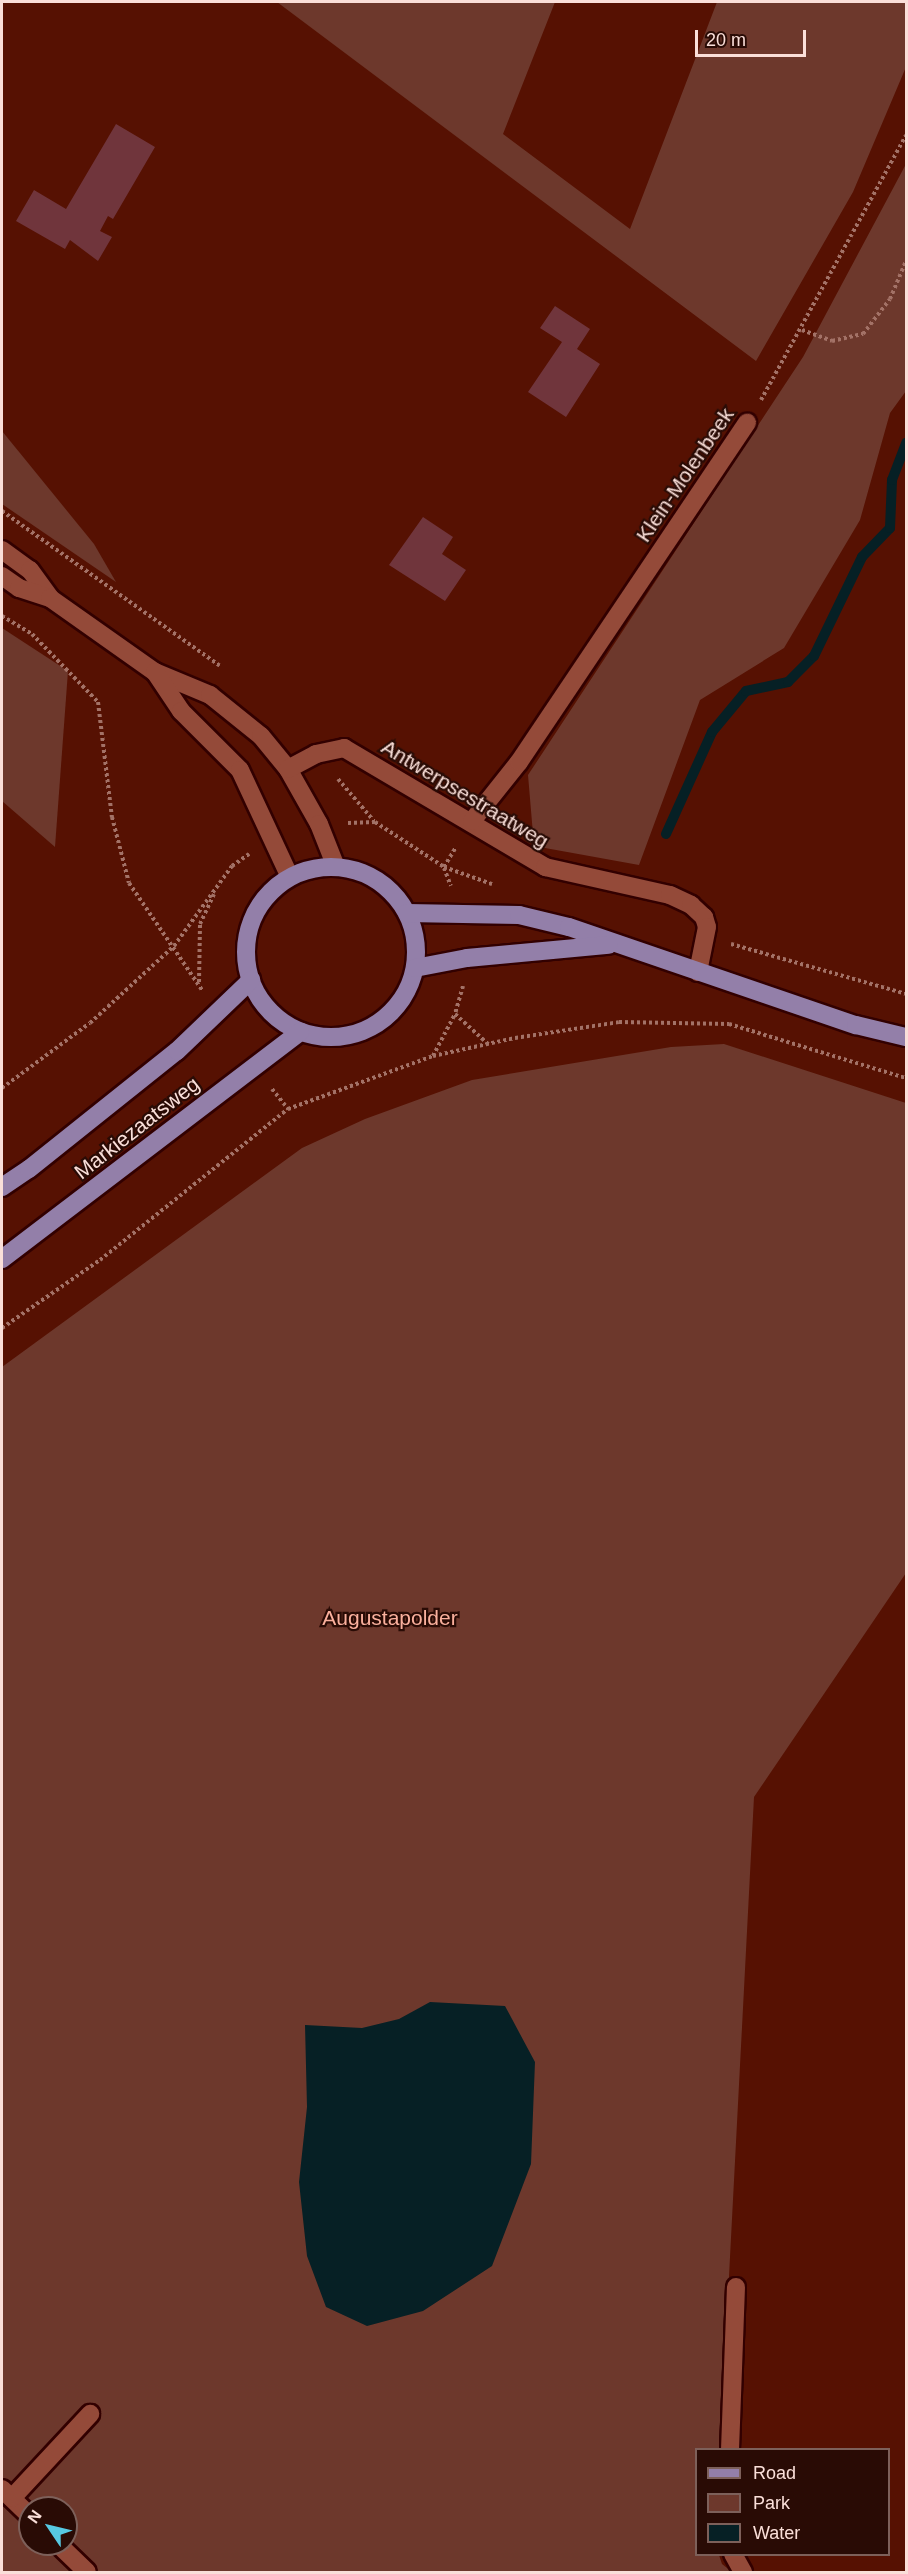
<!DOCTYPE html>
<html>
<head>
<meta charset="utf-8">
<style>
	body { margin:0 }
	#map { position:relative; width:908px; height:2574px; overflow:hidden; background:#561102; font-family:Helvetica,sans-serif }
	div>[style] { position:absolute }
	.green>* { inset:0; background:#6d382c }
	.water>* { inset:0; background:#062025 }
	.stream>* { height:10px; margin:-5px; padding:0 5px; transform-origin:5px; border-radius:5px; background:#062025 }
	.building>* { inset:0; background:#70353c }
	.path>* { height:4px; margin-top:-2px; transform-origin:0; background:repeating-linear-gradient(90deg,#a37267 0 3px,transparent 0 6px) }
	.roads { filter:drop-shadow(2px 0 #320000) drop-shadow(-2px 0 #320000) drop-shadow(0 2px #320000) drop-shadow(0 -2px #320000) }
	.minor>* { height:18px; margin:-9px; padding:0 9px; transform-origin:9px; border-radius:9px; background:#944a39 }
	.major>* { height:18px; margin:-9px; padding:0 9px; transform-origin:9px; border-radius:9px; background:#937fa9 }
	.major>.ring { margin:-9px; padding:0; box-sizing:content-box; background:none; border:18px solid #937fa9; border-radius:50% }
	span { translate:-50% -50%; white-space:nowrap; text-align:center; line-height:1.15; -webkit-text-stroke:4.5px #290b05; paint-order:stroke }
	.street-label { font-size:21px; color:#fadfd9 }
	.park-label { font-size:21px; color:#fab09d }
	.frame { position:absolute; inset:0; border:3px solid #fadfd9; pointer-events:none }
	.legend { position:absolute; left:695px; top:2448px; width:195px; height:108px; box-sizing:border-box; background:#290b05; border:2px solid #7d605a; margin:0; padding:8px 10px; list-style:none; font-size:18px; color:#fadfd9 }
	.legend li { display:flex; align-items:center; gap:12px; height:30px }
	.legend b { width:30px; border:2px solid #7d605a }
	.north { position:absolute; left:18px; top:2496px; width:60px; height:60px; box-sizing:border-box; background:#290b05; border:2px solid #7d605a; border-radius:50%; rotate:305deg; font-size:16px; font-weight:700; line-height:24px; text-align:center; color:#fadfd9 }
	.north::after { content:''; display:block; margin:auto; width:21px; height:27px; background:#57c9e2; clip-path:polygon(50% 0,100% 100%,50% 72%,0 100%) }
	.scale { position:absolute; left:695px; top:30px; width:111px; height:27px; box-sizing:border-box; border:3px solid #fadfd9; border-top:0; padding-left:8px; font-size:18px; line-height:21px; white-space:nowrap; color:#fadfd9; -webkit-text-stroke:4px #290b05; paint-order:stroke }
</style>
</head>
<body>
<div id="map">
	<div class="green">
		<i style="clip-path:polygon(277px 2px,555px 2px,503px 134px,630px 229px,717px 2px,906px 2px,906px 67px,853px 192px,756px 361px)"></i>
		<i style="clip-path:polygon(906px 164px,906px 391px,890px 413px,860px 520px,784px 648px,700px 700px,639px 865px,534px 846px,528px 775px,803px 357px)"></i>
		<i style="clip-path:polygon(2px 431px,94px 544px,116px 582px,2px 504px)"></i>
		<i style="clip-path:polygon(2px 628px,68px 671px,55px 847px,2px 801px)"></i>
		<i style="clip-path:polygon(evenodd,724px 1044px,906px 1103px,906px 1573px,754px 1797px,720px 2449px,696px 2450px,696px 2554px,719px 2555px,722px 2564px,732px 2572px,2px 2572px,2px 1367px,302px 1148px,365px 1119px,472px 1080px,671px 1047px,724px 1044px,30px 2508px,66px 2508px,66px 2544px,30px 2544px,30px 2508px)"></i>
	</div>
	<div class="water">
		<i style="clip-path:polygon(430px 2002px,505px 2006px,535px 2062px,531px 2164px,492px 2266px,423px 2311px,367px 2326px,326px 2307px,307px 2256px,299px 2182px,307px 2107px,305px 2025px,362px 2028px,399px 2019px)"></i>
	</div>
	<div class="stream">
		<i style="left:666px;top:834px;width:112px;rotate:-65.7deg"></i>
		<i style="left:712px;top:732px;width:53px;rotate:-50.3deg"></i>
		<i style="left:746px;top:691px;width:43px;rotate:-12.1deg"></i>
		<i style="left:788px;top:682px;width:37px;rotate:-45deg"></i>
		<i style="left:814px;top:656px;width:110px;rotate:-64.1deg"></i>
		<i style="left:862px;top:557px;width:40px;rotate:-46deg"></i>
		<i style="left:890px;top:528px;width:48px;rotate:-87.6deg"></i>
		<i style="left:892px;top:480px;width:40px;rotate:-69deg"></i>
	</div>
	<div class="building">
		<i style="clip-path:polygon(116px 124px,155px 147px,113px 219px,108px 216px,100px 231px,112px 237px,98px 261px,70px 240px,65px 249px,16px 221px,34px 190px,66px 209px)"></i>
		<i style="clip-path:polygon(555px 306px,590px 329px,577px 349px,600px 364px,566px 417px,528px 392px,562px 342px,540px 328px)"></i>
		<i style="clip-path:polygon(423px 517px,453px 537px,442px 554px,466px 570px,445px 601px,389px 565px)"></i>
	</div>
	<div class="path">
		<i style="left:802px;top:330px;width:32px;rotate:20deg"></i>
		<i style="left:832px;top:341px;width:32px;rotate:-13deg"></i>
		<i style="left:863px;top:334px;width:44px;rotate:-52.4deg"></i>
		<i style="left:890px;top:299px;width:41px;rotate:-67.2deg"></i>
		<i style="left:761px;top:400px;width:302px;rotate:-61.3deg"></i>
		<i style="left:2px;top:511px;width:267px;rotate:35.4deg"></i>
		<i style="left:2px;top:616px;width:35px;rotate:31deg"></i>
		<i style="left:32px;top:634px;width:95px;rotate:45.9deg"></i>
		<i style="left:98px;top:702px;width:116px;rotate:83.1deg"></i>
		<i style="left:112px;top:817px;width:68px;rotate:75.6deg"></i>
		<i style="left:129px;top:883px;width:130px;rotate:55.7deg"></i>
		<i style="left:338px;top:779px;width:55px;rotate:49.4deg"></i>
		<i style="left:348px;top:823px;width:27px;rotate:-2deg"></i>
		<i style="left:375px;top:822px;width:82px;rotate:33.1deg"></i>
		<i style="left:444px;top:867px;width:51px;rotate:19.5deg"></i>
		<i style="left:444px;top:867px;width:23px;rotate:-59deg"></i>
		<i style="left:444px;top:868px;width:19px;rotate:69deg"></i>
		<i style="left:731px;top:944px;width:182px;rotate:15.9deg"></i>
		<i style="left:199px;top:982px;width:58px;rotate:-89deg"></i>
		<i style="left:200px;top:924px;width:33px;rotate:-65deg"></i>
		<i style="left:463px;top:986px;width:29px;rotate:106deg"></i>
		<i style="left:455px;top:1014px;width:45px;rotate:42.3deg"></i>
		<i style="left:433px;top:1056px;width:47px;rotate:-62.4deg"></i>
		<i style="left:2px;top:1088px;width:109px;rotate:-36.5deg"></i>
		<i style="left:90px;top:1023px;width:114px;rotate:-42.5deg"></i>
		<i style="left:174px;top:946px;width:99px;rotate:-54.1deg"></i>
		<i style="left:232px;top:866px;width:21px;rotate:-35deg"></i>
		<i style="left:272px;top:1089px;width:26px;rotate:51deg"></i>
		<i style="left:288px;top:1109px;width:154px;rotate:-20.1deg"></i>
		<i style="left:433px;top:1056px;width:84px;rotate:-12.4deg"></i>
		<i style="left:515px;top:1038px;width:105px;rotate:-8.7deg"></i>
		<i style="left:619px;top:1022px;width:110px;rotate:1deg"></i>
		<i style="left:729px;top:1024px;width:185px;rotate:17deg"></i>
		<i style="left:2px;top:1328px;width:119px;rotate:-34.8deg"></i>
		<i style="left:100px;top:1260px;width:241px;rotate:-38.8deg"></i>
	</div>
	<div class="roads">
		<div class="minor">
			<i style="left:2px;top:550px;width:34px;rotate:36deg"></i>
			<i style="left:30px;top:570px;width:34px;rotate:54deg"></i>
			<i style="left:2px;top:576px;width:21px;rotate:35deg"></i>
			<i style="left:19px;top:588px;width:33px;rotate:18deg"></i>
			<i style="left:50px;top:598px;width:128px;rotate:35.2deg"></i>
			<i style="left:155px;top:672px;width:60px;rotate:22.7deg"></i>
			<i style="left:210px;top:695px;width:65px;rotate:38.8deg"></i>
			<i style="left:261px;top:736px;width:43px;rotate:50.7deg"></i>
			<i style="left:288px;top:769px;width:63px;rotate:60.6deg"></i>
			<i style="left:319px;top:824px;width:46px;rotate:68.4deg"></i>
			<i style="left:155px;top:672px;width:47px;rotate:56.3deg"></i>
			<i style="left:181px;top:711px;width:83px;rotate:45deg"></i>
			<i style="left:240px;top:770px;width:118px;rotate:65deg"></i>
			<i style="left:288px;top:769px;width:32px;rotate:-28deg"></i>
			<i style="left:316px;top:754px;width:29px;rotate:-12deg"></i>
			<i style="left:344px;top:748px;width:234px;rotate:30.6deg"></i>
			<i style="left:545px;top:867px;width:128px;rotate:12.6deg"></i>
			<i style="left:670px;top:895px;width:23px;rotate:25deg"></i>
			<i style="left:691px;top:905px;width:18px;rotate:43deg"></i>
			<i style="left:704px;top:917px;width:10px;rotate:73deg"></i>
			<i style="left:707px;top:927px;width:46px;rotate:101.3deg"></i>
			<i style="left:472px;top:821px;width:75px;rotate:-51.5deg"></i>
			<i style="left:519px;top:762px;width:409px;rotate:-56.1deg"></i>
			<i style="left:730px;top:2450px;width:163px;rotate:-87.9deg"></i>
			<i style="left:2px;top:2489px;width:39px;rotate:44deg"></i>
			<i style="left:12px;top:2498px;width:115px;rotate:-47.1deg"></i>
			<i style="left:58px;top:2544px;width:40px;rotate:44deg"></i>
			<i style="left:733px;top:2554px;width:21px;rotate:61deg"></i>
		</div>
		<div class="major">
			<i class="ring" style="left:246px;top:867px;width:152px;height:152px"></i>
			<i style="left:407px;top:913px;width:112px;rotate:1deg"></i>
			<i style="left:519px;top:915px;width:51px;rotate:13.5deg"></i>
			<i style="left:569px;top:927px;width:303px;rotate:18.9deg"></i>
			<i style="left:856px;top:1025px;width:51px;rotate:13.5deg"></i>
			<i style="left:415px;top:968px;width:53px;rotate:-10.9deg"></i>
			<i style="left:467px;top:958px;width:142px;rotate:-5.3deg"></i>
			<i style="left:2px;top:1187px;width:32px;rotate:-34deg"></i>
			<i style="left:29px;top:1169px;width:189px;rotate:-38.6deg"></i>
			<i style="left:177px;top:1051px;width:103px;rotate:-43.8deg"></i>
			<i style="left:2px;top:1259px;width:375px;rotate:-37.3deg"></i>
		</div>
	</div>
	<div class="street-label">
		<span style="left:685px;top:475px;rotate:-56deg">Klein-Molenbeek</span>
		<span style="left:465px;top:794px;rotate:31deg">Antwerpsestraatweg</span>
		<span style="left:137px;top:1128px;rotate:-38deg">Markiezaatsweg</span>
	</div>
	<div class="park-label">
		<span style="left:390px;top:1618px">Augustapolder</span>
	</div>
	<div class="frame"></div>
	<ul class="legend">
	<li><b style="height:8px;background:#937fa9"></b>Road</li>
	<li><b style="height:16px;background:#6d382c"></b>Park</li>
	<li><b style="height:16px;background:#062025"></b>Water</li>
	</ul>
	<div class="north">N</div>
	<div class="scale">20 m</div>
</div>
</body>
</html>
